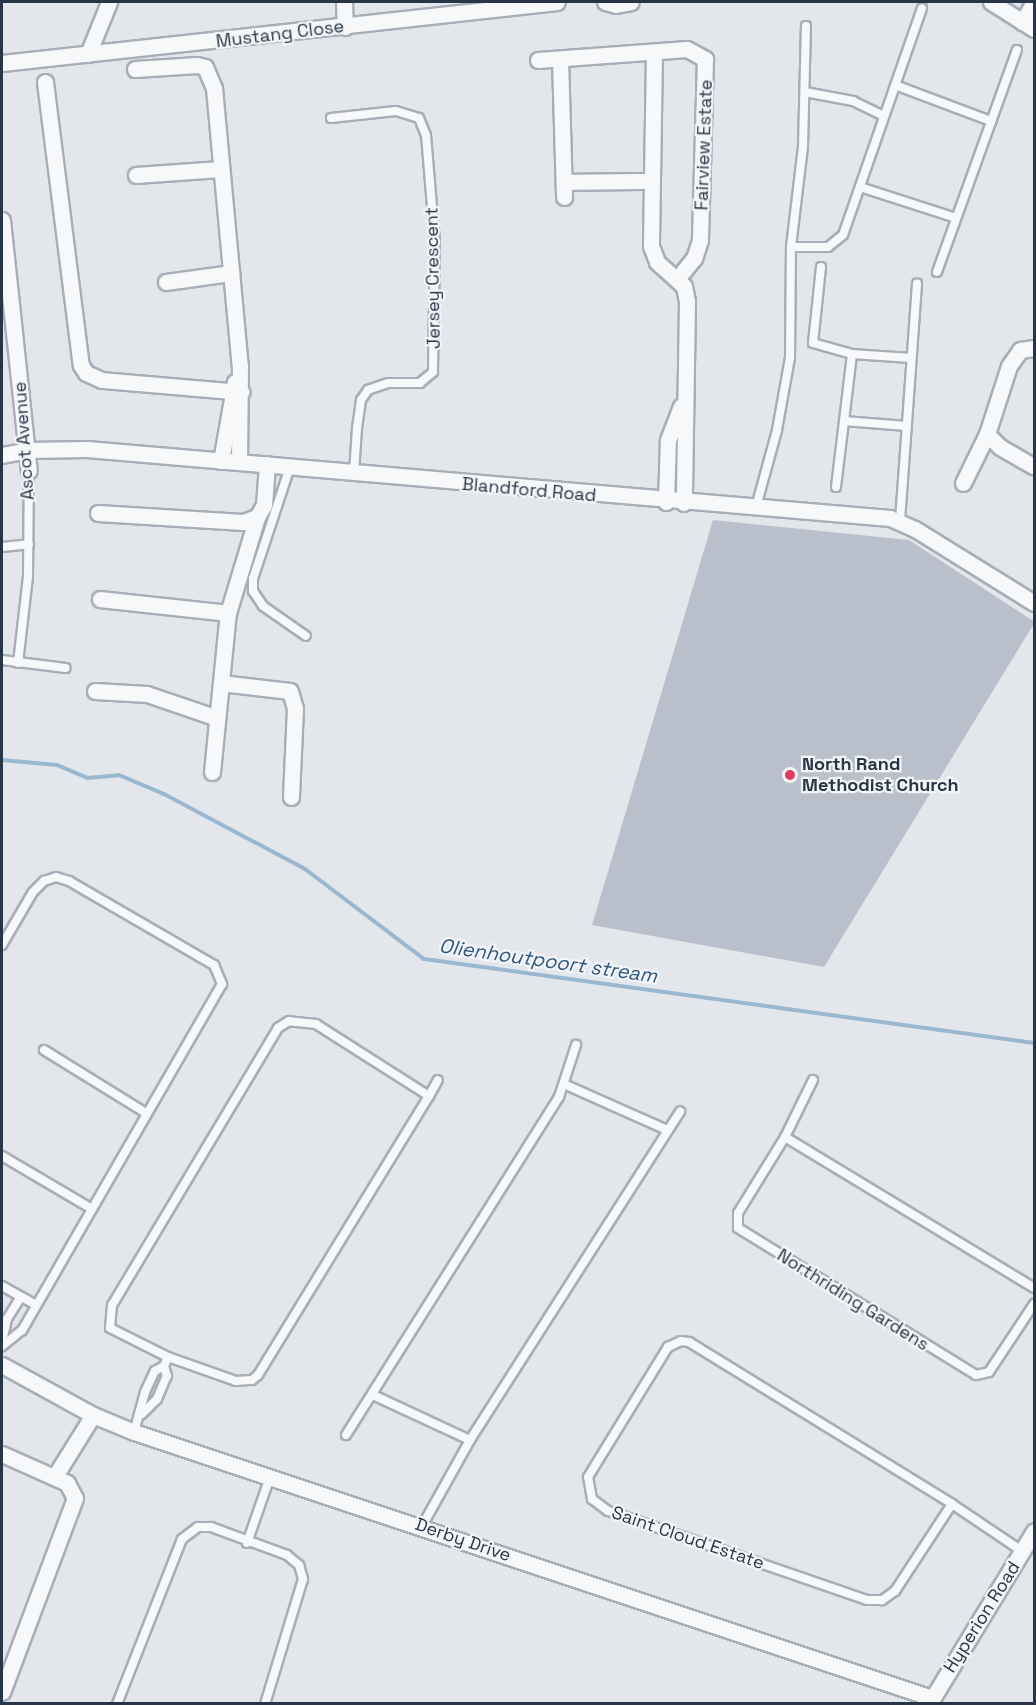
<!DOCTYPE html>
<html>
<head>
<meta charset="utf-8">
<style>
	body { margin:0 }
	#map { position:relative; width:1036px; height:1705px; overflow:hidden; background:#e3e7ec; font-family:"Space Grotesk",sans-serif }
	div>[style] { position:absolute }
	.stream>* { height:4px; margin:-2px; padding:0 2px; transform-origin:2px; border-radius:2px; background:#9ab7d0 }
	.building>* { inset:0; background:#b9c0cb }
	.roads { filter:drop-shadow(2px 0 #a7aeb7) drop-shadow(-2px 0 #a7aeb7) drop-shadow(0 2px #a7aeb7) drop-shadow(0 -2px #a7aeb7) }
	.lane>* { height:8px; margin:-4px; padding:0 4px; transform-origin:4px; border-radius:4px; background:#f6f8fa }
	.street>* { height:15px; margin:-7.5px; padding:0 7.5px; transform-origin:7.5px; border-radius:7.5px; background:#f6f8fa }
	.dots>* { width:16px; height:16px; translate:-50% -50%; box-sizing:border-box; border:3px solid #f3f6f9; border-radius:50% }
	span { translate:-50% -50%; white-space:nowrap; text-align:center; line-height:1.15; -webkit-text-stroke:4.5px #f3f6f9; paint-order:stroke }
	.street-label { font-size:18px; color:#283547 }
	.poi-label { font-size:18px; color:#283547; font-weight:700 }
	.left { translate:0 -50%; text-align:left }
	.water-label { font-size:20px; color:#2e577f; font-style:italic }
	.frame { position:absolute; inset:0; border:3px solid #283547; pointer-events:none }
</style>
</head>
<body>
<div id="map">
	<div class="stream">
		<i style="left:2px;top:760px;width:55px;rotate:5.2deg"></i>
		<i style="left:57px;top:765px;width:33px;rotate:23deg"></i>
		<i style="left:87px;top:778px;width:32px;rotate:-5deg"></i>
		<i style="left:119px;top:775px;width:49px;rotate:22.9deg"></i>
		<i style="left:164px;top:794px;width:160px;rotate:28deg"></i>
		<i style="left:305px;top:869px;width:149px;rotate:37.1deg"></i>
		<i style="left:424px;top:959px;width:616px;rotate:7.84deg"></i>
	</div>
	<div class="building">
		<i style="clip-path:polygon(713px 520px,909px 540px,1035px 622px,824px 967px,592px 925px)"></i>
	</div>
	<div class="roads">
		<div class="lane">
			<i style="left:895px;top:85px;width:103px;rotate:20.6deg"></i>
			<i style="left:805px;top:92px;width:49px;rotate:10.6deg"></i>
			<i style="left:853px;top:101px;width:32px;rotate:26deg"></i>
			<i style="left:331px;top:118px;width:65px;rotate:-6.1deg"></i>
			<i style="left:396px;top:111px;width:24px;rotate:17deg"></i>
			<i style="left:419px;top:118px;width:18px;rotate:68deg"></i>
			<i style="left:426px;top:135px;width:107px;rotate:85.2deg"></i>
			<i style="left:435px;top:242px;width:130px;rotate:90.9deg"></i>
			<i style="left:433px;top:372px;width:17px;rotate:140deg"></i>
			<i style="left:420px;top:383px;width:32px;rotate:180deg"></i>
			<i style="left:388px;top:383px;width:21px;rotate:161deg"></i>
			<i style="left:368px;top:390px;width:12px;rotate:125deg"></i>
			<i style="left:361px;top:400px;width:28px;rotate:98deg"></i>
			<i style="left:357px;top:428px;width:45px;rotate:93.8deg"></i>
			<i style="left:860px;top:187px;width:101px;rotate:17.9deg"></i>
			<i style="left:791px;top:247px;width:37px"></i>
			<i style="left:828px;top:247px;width:19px;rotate:-39deg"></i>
			<i style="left:843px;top:235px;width:240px;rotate:-70.8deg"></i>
			<i style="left:821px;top:267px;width:76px;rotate:96deg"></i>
			<i style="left:813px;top:343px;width:41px;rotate:15.8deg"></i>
			<i style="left:937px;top:272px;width:236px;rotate:-70.2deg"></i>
			<i style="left:844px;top:421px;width:67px;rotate:-83.2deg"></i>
			<i style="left:852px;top:354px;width:59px;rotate:3.9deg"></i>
			<i style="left:290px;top:467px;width:118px;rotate:108.3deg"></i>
			<i style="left:253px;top:579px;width:12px;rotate:90deg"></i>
			<i style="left:253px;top:591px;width:18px;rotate:56deg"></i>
			<i style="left:263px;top:606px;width:52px;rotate:34.9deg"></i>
			<i style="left:836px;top:487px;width:66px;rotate:-83.1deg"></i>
			<i style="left:844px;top:421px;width:63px;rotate:4.5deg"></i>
			<i style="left:756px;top:507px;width:80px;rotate:-74.7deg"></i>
			<i style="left:777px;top:430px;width:73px;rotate:-79.8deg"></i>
			<i style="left:790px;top:358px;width:111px;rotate:-89.5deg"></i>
			<i style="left:791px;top:247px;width:101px;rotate:-83.2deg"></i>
			<i style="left:803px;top:147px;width:121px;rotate:-88.6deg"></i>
			<i style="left:900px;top:521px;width:238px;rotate:-85.9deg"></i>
			<i style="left:2px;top:547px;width:27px;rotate:-6deg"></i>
			<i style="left:2px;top:660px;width:64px;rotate:7.1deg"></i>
			<i style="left:18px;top:663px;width:87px;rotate:-83.4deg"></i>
			<i style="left:28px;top:577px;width:106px;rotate:-89.5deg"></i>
			<i style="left:2px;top:945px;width:61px;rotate:-59.7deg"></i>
			<i style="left:33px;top:892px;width:16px;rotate:-45deg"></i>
			<i style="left:44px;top:881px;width:13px;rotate:-18deg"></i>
			<i style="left:56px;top:877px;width:14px;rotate:17deg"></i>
			<i style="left:69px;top:881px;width:168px;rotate:30.1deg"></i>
			<i style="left:214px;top:965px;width:21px;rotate:67deg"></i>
			<i style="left:222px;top:984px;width:400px;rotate:120deg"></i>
			<i style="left:22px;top:1330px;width:26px;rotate:141deg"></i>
			<i style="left:44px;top:1050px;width:120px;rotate:31.7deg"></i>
			<i style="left:813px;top:1080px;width:64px;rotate:116.2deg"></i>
			<i style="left:785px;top:1137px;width:89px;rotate:121.7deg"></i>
			<i style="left:738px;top:1213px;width:15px;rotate:90deg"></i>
			<i style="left:738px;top:1228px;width:280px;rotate:31.7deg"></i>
			<i style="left:976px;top:1375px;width:13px;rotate:-13deg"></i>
			<i style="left:989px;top:1372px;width:82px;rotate:-56.5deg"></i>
			<i style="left:566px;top:1085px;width:111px;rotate:24deg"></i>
			<i style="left:429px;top:1096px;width:134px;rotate:-147.5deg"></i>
			<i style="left:316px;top:1024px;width:27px;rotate:-174deg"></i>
			<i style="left:289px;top:1021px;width:13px;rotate:148deg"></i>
			<i style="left:278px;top:1028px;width:323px;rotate:120.9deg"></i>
			<i style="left:112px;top:1305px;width:23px;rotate:95deg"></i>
			<i style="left:110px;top:1328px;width:65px;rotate:26.6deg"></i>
			<i style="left:168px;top:1357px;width:72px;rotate:19.4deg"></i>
			<i style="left:236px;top:1381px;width:16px;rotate:-4deg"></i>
			<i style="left:252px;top:1380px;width:8px;rotate:-40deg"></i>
			<i style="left:258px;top:1375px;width:327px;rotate:-58.5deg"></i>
			<i style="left:429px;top:1096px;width:18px;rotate:-61deg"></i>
			<i style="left:785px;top:1137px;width:291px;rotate:31.2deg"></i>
			<i style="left:2px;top:1156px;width:104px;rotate:30.5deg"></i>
			<i style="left:2px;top:1286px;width:37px;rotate:29deg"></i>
			<i style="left:2px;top:1341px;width:23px;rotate:-77deg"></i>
			<i style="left:7px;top:1319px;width:25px;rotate:-58deg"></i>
			<i style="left:373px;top:1395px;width:107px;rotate:24.9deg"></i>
			<i style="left:142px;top:1414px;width:21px;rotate:-45deg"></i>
			<i style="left:157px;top:1399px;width:25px;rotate:-67deg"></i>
			<i style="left:167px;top:1376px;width:10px;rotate:-107deg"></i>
			<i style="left:134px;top:1432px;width:41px;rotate:-74.6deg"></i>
			<i style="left:145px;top:1392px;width:23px;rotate:-65deg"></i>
			<i style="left:155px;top:1371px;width:10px;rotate:-29deg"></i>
			<i style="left:164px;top:1366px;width:10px;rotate:-66deg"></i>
			<i style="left:346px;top:1435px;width:400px;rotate:-57.8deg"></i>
			<i style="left:559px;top:1097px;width:55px;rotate:-71.9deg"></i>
			<i style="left:952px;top:1504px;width:104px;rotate:123.2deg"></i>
			<i style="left:895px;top:1591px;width:16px;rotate:145deg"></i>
			<i style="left:882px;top:1600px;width:15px;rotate:180deg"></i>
			<i style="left:867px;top:1600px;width:274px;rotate:-161deg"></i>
			<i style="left:608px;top:1511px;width:20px;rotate:-143deg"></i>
			<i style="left:592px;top:1499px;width:22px;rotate:-100deg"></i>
			<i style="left:588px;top:1477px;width:153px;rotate:-58.4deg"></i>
			<i style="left:668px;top:1347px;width:14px;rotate:-25deg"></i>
			<i style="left:681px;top:1341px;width:8px;rotate:7deg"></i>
			<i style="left:689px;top:1342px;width:309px;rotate:31.6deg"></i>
			<i style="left:952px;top:1504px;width:84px;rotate:33.9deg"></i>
			<i style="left:422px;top:1526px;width:98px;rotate:-60.8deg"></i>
			<i style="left:470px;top:1440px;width:390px;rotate:-57.4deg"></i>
			<i style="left:247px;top:1543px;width:70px;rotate:-70.8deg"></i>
			<i style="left:117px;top:1704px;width:177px;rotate:-68.5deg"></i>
			<i style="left:182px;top:1539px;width:20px;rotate:-37deg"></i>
			<i style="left:198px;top:1527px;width:13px"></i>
			<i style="left:211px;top:1527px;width:81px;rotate:20.2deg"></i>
			<i style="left:287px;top:1555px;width:16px;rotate:40deg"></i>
			<i style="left:299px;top:1565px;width:15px;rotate:74deg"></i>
			<i style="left:303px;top:1579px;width:131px;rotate:106.9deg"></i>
		</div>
		<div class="street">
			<i style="left:344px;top:2px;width:25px;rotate:88deg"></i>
			<i style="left:605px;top:2px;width:11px;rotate:15deg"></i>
			<i style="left:616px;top:5px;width:15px;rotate:-11deg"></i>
			<i style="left:991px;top:2px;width:51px;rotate:32.1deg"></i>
			<i style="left:1022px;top:22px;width:23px;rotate:-59deg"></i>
			<i style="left:654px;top:52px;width:194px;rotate:90.9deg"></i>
			<i style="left:651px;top:246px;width:17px;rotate:69deg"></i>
			<i style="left:657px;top:262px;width:36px;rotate:42deg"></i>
			<i style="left:684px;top:286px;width:16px;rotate:79deg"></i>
			<i style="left:687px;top:302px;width:201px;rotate:90.9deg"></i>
			<i style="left:88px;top:54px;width:56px;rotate:-68deg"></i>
			<i style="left:560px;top:59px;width:138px;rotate:88.3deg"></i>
			<i style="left:538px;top:60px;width:149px;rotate:-4.2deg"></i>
			<i style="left:687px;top:49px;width:21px;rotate:29deg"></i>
			<i style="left:705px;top:59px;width:181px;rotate:91.6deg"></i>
			<i style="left:700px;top:240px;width:19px;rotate:108deg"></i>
			<i style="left:694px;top:258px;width:27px;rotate:129deg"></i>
			<i style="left:2px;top:63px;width:558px;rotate:-6.27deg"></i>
			<i style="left:135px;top:69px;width:62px;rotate:-3.7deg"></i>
			<i style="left:197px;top:65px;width:8px;rotate:14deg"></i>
			<i style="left:205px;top:67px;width:23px;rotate:67deg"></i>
			<i style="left:214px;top:88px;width:279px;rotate:84.7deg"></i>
			<i style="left:240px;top:366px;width:96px;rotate:90.6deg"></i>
			<i style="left:45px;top:82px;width:285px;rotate:82.8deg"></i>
			<i style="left:81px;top:365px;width:9px;rotate:58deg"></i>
			<i style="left:86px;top:373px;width:17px;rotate:24deg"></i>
			<i style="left:102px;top:380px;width:140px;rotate:4.9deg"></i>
			<i style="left:136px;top:175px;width:84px;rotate:-4.1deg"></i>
			<i style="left:564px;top:182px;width:88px;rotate:-0.7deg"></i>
			<i style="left:2px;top:220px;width:252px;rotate:83.9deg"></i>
			<i style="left:166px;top:282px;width:66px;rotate:-7.9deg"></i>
			<i style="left:987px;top:434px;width:18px;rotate:45deg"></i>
			<i style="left:1000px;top:447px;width:39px;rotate:30deg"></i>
			<i style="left:2px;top:455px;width:26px;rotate:-11deg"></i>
			<i style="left:28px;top:450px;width:59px;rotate:-1deg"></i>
			<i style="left:87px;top:449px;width:806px;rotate:4.91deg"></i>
			<i style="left:890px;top:518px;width:27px;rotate:24deg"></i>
			<i style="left:915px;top:529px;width:140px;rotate:31.9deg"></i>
			<i style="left:221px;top:461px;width:80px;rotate:-80deg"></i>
			<i style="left:963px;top:483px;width:55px;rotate:-63.9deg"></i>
			<i style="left:987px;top:434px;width:71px;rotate:-72.1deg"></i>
			<i style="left:1009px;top:366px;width:19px;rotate:-55deg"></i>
			<i style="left:1020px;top:350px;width:14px;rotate:-8deg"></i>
			<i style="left:666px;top:502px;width:62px;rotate:-88.2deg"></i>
			<i style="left:668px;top:440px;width:36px;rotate:-69deg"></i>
			<i style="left:98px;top:513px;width:145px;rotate:3.6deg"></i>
			<i style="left:243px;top:522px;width:15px;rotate:-20deg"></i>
			<i style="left:257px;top:517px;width:14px;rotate:-60deg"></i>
			<i style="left:264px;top:505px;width:41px;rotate:-85.8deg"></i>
			<i style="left:100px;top:599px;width:129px;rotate:6.2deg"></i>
			<i style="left:228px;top:613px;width:100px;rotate:-73.2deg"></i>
			<i style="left:221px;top:683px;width:69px;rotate:6.6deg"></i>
			<i style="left:290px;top:691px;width:18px;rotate:74deg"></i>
			<i style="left:295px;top:708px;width:89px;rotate:92.6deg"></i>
			<i style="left:95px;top:691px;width:52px;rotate:3.3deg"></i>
			<i style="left:147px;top:694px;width:74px;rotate:18.9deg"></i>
			<i style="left:212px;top:772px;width:160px;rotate:-84.3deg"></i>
			<i style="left:2px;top:1365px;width:104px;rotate:28.8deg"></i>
			<i style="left:93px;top:1415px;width:44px;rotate:22.5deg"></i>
			<i style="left:134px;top:1432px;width:841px;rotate:18.43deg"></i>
			<i style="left:2px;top:1454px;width:71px;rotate:24deg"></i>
			<i style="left:67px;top:1483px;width:17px;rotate:62deg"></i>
			<i style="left:75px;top:1498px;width:207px;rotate:110.6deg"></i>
			<i style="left:55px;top:1476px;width:72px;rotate:-58.1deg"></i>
			<i style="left:929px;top:1704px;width:202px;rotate:-58.7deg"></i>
		</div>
	</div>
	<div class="dots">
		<i style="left:790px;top:775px;background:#dd3c5e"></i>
	</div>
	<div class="street-label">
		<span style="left:280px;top:34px;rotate:-7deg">Mustang Close</span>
		<span style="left:704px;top:145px;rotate:-88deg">Fairview Estate</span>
		<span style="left:433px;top:278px;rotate:-91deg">Jersey Crescent</span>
		<span style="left:24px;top:441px;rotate:-94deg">Ascot Avenue</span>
		<span style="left:529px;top:490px;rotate:5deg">Blandford Road</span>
		<span style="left:853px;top:1300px;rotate:32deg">Northriding Gardens</span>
		<span style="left:688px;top:1538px;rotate:19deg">Saint Cloud Estate</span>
		<span style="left:463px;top:1540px;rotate:19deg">Derby Drive</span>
		<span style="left:982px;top:1617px;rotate:-58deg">Hyperion Road</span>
	</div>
	<div class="poi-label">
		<span class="left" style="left:802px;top:775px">North Rand<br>Methodist Church</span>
	</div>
	<div class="water-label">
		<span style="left:548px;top:961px;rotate:8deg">Olienhoutpoort stream</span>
	</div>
	<div class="frame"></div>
</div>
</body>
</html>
